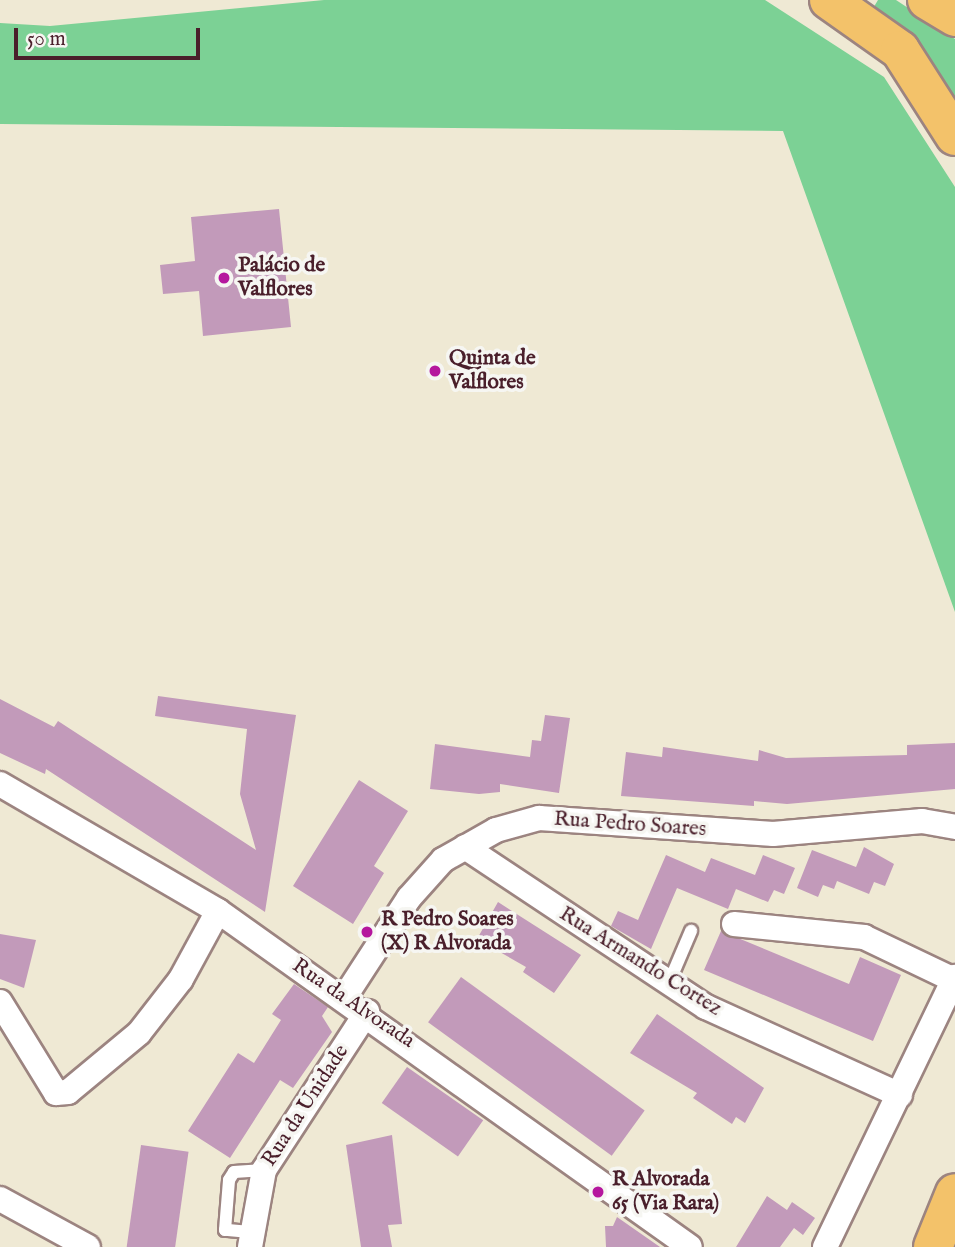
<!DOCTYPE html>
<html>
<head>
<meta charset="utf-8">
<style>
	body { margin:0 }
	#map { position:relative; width:955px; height:1247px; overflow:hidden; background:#efe9d4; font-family:"IM FELL English",serif }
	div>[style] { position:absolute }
	.green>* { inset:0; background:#7cd195 }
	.building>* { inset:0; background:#c29aba; transform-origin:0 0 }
	.roads { filter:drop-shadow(2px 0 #9c8480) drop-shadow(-2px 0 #9c8480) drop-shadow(0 2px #9c8480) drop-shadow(0 -2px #9c8480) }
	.lane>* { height:12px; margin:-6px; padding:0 6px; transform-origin:6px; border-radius:6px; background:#fff }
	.street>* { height:24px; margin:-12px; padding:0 12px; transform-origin:12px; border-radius:12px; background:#fff }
	.highway>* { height:38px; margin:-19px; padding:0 19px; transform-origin:19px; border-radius:19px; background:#f3c26a }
	.dots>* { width:19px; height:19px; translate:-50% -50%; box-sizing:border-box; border:4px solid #f6f6f2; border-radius:50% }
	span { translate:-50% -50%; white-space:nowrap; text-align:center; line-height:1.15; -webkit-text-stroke:7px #f6f6f2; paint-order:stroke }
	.poi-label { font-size:21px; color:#4a1f2b; font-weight:700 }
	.left { translate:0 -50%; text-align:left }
	.street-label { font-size:21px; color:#4a1f2b }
	.scale { position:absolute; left:14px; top:28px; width:186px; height:32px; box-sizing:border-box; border:4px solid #4a1f2b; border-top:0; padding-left:9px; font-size:21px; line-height:24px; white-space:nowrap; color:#4a1f2b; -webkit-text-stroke:5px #f6f6f2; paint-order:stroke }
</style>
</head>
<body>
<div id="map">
	<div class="green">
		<i style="clip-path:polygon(324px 0,765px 0,884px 77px,955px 187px,955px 612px,783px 131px,0 124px,0 23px,50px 26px)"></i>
		<i style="clip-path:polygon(878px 0,896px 0,955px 39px,955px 98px,920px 53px,872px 10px)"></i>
	</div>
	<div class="building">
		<i style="clip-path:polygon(279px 209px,291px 327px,203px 336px,199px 291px,163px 294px,160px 265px,195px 261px,191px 217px)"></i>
		<i style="clip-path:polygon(158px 696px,296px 715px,265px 912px,46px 769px,45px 774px,0 753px,0 699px,54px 727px,58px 721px,256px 850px,240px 794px,247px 729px,155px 716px)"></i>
		<i style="clip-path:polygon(545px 715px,570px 718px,559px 793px,500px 784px,500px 792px,479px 794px,430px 789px,435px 744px,530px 757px,532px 740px,541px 741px)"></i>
		<i style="clip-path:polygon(955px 743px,955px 789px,787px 804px,754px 801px,754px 806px,621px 796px,626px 752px,662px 757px,663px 747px,758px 761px,759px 750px,786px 758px,907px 755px,907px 745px)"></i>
		<i style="clip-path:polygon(359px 780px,408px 811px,374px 866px,384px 873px,353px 924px,293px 886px)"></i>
		<i style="clip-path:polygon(864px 847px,894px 864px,885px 886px,874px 882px,869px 894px,837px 881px,834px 889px,823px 885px,818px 897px,797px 888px,812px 850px,856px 867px)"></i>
		<i style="clip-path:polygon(666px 855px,705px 872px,711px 858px,755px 875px,763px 855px,795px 868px,784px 894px,774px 890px,768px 902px,736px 889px,728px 909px,677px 888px,651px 949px,611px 926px,618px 911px,638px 920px)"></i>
		<i style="clip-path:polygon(498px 902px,581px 955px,554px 993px,523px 972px,526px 967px,477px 939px)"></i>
		<i style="clip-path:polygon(721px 931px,849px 984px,860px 957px,901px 975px,873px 1041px,704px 970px)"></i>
		<i style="clip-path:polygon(0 934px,36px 940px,24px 988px,0 979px)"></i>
		<i style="left:461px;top:977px;width:227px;height:56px;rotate:36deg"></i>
		<i style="clip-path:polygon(294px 984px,328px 1007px,322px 1016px,332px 1032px,293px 1088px,280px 1080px,230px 1158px,188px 1131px,238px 1053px,254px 1063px,281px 1020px,272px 1014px)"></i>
		<i style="clip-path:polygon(657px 1014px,764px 1088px,745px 1123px,736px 1117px,732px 1124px,693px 1098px,697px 1093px,630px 1053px)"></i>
		<i style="left:407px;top:1067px;width:93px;height:44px;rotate:35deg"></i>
		<i style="clip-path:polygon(392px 1135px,402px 1224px,388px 1225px,392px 1247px,361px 1247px,346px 1145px)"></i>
		<i style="left:141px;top:1145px;width:48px;height:103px;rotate:8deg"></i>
		<i style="clip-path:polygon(767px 1196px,787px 1210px,792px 1202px,815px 1218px,803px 1235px,794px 1228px,780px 1247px,736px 1247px)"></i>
		<i style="clip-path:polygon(617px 1217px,660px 1247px,606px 1247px,605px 1226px,613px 1226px)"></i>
	</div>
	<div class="roads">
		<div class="lane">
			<i style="left:668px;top:985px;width:59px;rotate:-66.9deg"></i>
			<i style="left:250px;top:1232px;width:25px;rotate:-175deg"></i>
			<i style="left:225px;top:1230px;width:50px;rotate:-85.4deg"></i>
			<i style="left:229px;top:1180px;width:9px;rotate:-58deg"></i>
			<i style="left:234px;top:1172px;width:30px;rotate:-4deg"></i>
		</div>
		<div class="street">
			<i style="left:0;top:784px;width:252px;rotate:30.2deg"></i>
			<i style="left:218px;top:911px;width:579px;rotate:35.45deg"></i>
			<i style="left:465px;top:847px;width:289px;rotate:33.6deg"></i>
			<i style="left:706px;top:1007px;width:213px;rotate:24.4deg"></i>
			<i style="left:734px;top:924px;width:131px;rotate:5.7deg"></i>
			<i style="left:864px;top:937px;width:100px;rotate:25.5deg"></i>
			<i style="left:344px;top:998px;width:119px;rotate:-57deg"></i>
			<i style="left:409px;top:898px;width:51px;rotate:-48.2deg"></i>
			<i style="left:443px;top:860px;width:61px;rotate:-29.5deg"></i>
			<i style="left:496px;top:830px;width:45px;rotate:-15.6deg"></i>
			<i style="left:539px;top:818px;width:235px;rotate:3.9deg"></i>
			<i style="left:773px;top:834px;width:150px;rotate:-5deg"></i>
			<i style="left:922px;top:821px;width:34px;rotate:10deg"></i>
			<i style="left:0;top:1002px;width:107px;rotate:58.4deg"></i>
			<i style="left:56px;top:1093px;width:12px;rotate:-5deg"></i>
			<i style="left:68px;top:1092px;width:92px;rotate:-39.7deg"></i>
			<i style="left:139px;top:1033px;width:68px;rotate:-52.1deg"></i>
			<i style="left:181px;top:979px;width:77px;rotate:-61.4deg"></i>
			<i style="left:0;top:1199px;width:100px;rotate:28.6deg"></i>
			<i style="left:250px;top:1247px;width:78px;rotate:-79.7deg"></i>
			<i style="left:264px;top:1170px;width:189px;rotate:-56.9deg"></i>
			<i style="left:825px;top:1247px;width:300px;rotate:-64.3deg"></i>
		</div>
		<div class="highway">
			<i style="left:829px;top:0;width:87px;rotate:35.2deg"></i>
			<i style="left:900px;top:50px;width:102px;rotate:57.4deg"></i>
			<i style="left:927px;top:0;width:33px;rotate:31deg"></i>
			<i style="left:933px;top:1247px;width:58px;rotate:-67.8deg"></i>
		</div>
	</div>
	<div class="dots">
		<i style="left:224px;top:278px;background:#b5179e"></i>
		<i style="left:435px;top:371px;background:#b5179e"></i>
		<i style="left:367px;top:932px;background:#b5179e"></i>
		<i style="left:598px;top:1192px;background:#b5179e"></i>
	</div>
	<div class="poi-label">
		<span class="left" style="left:238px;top:278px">Palácio de<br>Valflores</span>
		<span class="left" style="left:449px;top:371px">Quinta de<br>Valflores</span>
		<span class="left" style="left:381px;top:932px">R Pedro Soares<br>(X) R Alvorada</span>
		<span class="left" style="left:612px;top:1192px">R Alvorada<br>65 (Via Rara)</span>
	</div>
	<div class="street-label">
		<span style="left:630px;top:825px;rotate:4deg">Rua Pedro Soares</span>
		<span style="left:640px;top:962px;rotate:32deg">Rua Armando Cortez</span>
		<span style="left:353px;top:1004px;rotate:34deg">Rua da Alvorada</span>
		<span style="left:306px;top:1106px;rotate:-57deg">Rua da Unidade</span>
	</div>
	<div class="scale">50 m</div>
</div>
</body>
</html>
